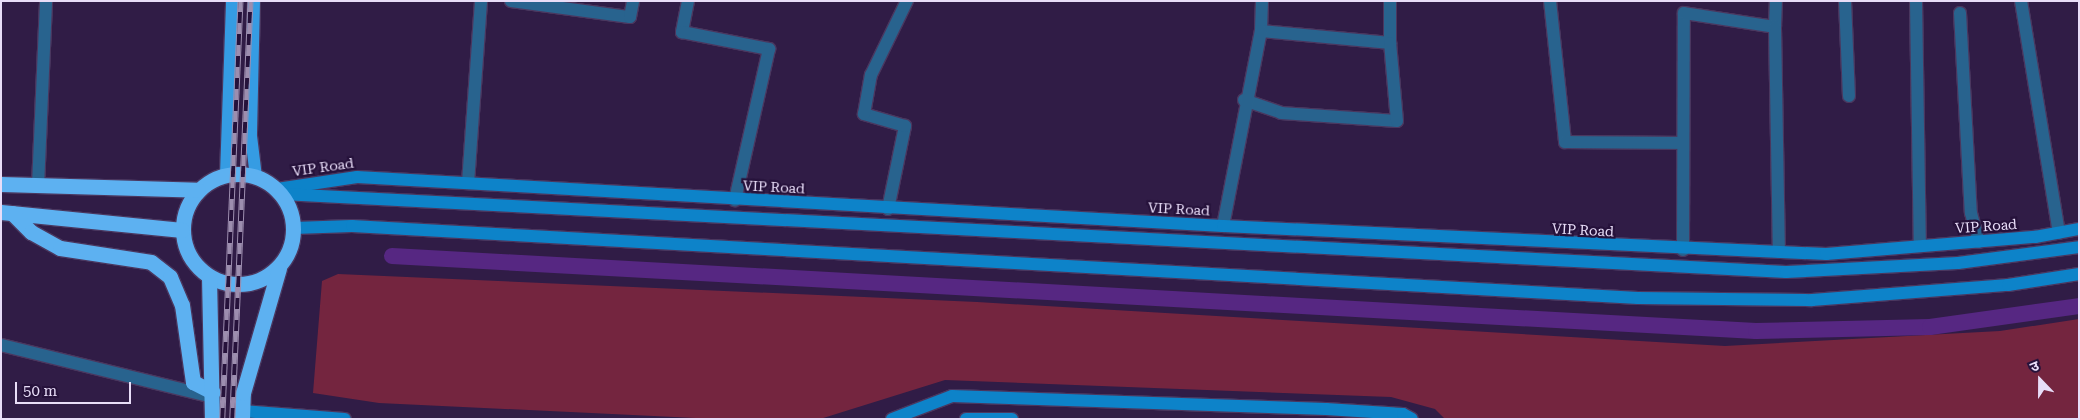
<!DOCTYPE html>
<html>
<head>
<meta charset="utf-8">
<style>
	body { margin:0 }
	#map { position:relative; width:2080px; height:420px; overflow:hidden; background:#301c46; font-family:"Roboto Serif","Noto Sans Devanagari",serif }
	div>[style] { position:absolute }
	.green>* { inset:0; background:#74253f }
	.canal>* { height:16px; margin:-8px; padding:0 8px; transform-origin:8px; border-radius:8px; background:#562782 }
	.roads { filter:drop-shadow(1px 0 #4a375f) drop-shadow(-1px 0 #4a375f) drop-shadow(0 1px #4a375f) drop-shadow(0 -1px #4a375f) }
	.street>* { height:12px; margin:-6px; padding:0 6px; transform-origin:6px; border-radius:6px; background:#28638e }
	.secondary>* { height:12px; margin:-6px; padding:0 6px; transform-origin:6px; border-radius:6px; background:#0d83c9 }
	.primary>* { height:12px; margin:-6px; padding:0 6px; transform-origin:6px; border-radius:6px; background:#359ce3 }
	.highway>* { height:15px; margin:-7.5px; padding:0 7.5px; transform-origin:7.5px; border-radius:7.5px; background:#5db1f1 }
	.highway>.ring { margin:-7.5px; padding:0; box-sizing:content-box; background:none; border:15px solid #5db1f1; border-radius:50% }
	.rail>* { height:5.5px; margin-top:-2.75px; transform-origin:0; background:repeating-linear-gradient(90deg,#26123b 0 11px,#9d8eaf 0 22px); box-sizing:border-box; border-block:1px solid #9d8eaf }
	span { translate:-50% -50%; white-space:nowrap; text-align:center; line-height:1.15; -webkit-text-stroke:4.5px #26123b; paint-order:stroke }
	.street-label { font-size:14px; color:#e8ddf8 }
	.frame { position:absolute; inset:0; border:2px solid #e8ddf8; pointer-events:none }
	.north { position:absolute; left:2015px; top:355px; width:50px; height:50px; -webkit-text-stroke:4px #26123b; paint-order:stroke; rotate:338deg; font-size:14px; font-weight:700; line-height:20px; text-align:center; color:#e8ddf8 }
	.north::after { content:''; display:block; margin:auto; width:18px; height:22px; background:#e8ddf8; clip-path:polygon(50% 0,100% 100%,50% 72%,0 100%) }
	.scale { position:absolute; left:15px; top:382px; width:116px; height:22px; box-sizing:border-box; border:2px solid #e8ddf8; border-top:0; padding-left:6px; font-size:15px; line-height:18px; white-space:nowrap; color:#e8ddf8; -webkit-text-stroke:4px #26123b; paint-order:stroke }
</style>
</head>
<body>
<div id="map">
	<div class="green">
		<i style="clip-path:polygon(338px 274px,977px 302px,1725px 346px,2000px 331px,2079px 319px,2079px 419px,1445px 419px,1435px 409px,1391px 397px,945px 380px,820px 419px,716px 419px,379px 403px,313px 393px,322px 281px)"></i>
	</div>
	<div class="canal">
		<i style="left:392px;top:256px;width:1366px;rotate:3.15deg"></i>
		<i style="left:1756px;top:331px;width:174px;rotate:-1.3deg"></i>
		<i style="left:1930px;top:327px;width:150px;rotate:-8deg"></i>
	</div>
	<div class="roads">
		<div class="street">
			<i style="left:511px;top:1px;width:120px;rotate:7.7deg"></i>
			<i style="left:630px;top:17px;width:16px;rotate:-79deg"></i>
			<i style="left:688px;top:1px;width:32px;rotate:101deg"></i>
			<i style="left:682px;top:32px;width:89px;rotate:11.1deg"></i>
			<i style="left:769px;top:49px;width:155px;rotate:102.7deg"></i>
			<i style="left:1262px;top:1px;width:30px;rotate:92deg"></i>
			<i style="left:1261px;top:31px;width:130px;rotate:5.3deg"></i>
			<i style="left:1390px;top:43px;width:42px;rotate:-90deg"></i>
			<i style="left:1550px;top:1px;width:142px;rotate:83.9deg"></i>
			<i style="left:1565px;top:142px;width:118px;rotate:0.5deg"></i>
			<i style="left:1845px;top:1px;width:95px;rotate:87.6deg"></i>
			<i style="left:1916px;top:1px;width:245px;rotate:89.1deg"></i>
			<i style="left:2021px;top:1px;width:235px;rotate:80.7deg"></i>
			<i style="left:1960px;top:13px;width:200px;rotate:86.9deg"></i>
			<i style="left:1971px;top:213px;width:30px;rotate:75deg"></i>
			<i style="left:1775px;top:27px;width:26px;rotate:-88deg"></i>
			<i style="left:1244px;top:100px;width:39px;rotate:19deg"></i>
			<i style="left:1281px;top:113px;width:116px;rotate:3.9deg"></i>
			<i style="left:1397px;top:121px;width:78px;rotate:-95.1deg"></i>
			<i style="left:468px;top:183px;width:182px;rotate:-85.9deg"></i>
			<i style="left:38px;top:186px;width:185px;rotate:-87.5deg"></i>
			<i style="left:888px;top:209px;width:85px;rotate:-78.4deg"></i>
			<i style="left:905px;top:126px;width:43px;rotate:-163.7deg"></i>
			<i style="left:864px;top:114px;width:40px;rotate:-80deg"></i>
			<i style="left:871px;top:75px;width:82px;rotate:-64.1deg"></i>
			<i style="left:1223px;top:226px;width:199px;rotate:-79deg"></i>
			<i style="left:1683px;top:250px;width:237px;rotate:-89.8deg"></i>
			<i style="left:1684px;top:13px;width:92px;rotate:8.7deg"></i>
			<i style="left:1775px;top:27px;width:225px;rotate:89deg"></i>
			<i style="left:1px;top:345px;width:218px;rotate:13.8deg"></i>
		</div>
		<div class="secondary">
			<i style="left:277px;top:189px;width:81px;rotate:-8.5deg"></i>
			<i style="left:357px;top:177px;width:867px;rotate:3.24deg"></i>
			<i style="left:1223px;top:226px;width:604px;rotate:2.66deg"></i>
			<i style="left:1826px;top:254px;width:210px;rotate:-4.7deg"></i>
			<i style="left:2035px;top:237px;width:45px;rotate:-10.3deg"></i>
			<i style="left:282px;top:194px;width:1506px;rotate:2.97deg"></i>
			<i style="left:1786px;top:272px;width:172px;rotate:-3deg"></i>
			<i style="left:1958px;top:263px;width:122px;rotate:-7.5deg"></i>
			<i style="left:294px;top:228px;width:58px;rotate:-2deg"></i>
			<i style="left:352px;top:226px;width:1288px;rotate:3.2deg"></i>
			<i style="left:1638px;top:298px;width:174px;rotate:0.7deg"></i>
			<i style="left:1812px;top:300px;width:197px;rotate:-4.4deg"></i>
			<i style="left:2008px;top:285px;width:72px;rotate:-8.8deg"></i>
			<i style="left:242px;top:411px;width:103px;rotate:4.4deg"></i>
			<i style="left:892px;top:419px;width:64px;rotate:-21deg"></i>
			<i style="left:952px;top:396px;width:374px;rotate:2deg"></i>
			<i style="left:1326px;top:409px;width:77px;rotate:3.7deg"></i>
			<i style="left:1403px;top:414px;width:10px;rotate:29deg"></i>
			<i style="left:966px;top:419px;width:46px"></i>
		</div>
		<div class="primary">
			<i style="left:254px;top:1px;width:135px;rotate:91.3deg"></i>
			<i style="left:251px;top:136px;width:41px;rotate:83deg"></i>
			<i style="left:226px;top:175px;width:174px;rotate:-88deg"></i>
		</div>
		<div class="highway">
			<i class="ring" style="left:183px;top:174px;width:95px;height:95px"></i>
			<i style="left:1px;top:184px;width:197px;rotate:1.7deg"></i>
			<i style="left:1px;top:212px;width:182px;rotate:5.7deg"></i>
			<i style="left:12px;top:213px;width:27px;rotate:45deg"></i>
			<i style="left:31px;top:232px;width:33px;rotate:29deg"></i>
			<i style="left:60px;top:248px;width:92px;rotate:8.7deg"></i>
			<i style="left:151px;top:262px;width:24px;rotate:38deg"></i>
			<i style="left:170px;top:277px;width:30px;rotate:67deg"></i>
			<i style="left:182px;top:305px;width:78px;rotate:81.9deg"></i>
			<i style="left:193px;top:382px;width:22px;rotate:27deg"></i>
			<i style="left:209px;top:277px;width:142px;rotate:88.8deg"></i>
			<i style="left:242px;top:419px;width:26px;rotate:-88deg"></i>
			<i style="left:243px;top:393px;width:130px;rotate:-73.9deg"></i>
		</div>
	</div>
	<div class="rail">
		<i style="left:222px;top:419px;width:418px;rotate:-87.5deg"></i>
		<i style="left:232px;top:419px;width:418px;rotate:-87.5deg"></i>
	</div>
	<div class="street-label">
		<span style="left:323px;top:167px;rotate:-8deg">VIP Road</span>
		<span style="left:774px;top:187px;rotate:3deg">VIP Road</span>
		<span style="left:1179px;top:209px;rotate:3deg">VIP Road</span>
		<span style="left:1986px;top:226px;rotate:-4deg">VIP Road</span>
		<span style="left:1583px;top:230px;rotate:3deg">VIP Road</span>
	</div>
	<div class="frame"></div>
	<div class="north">उ</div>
	<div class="scale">50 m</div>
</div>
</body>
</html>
